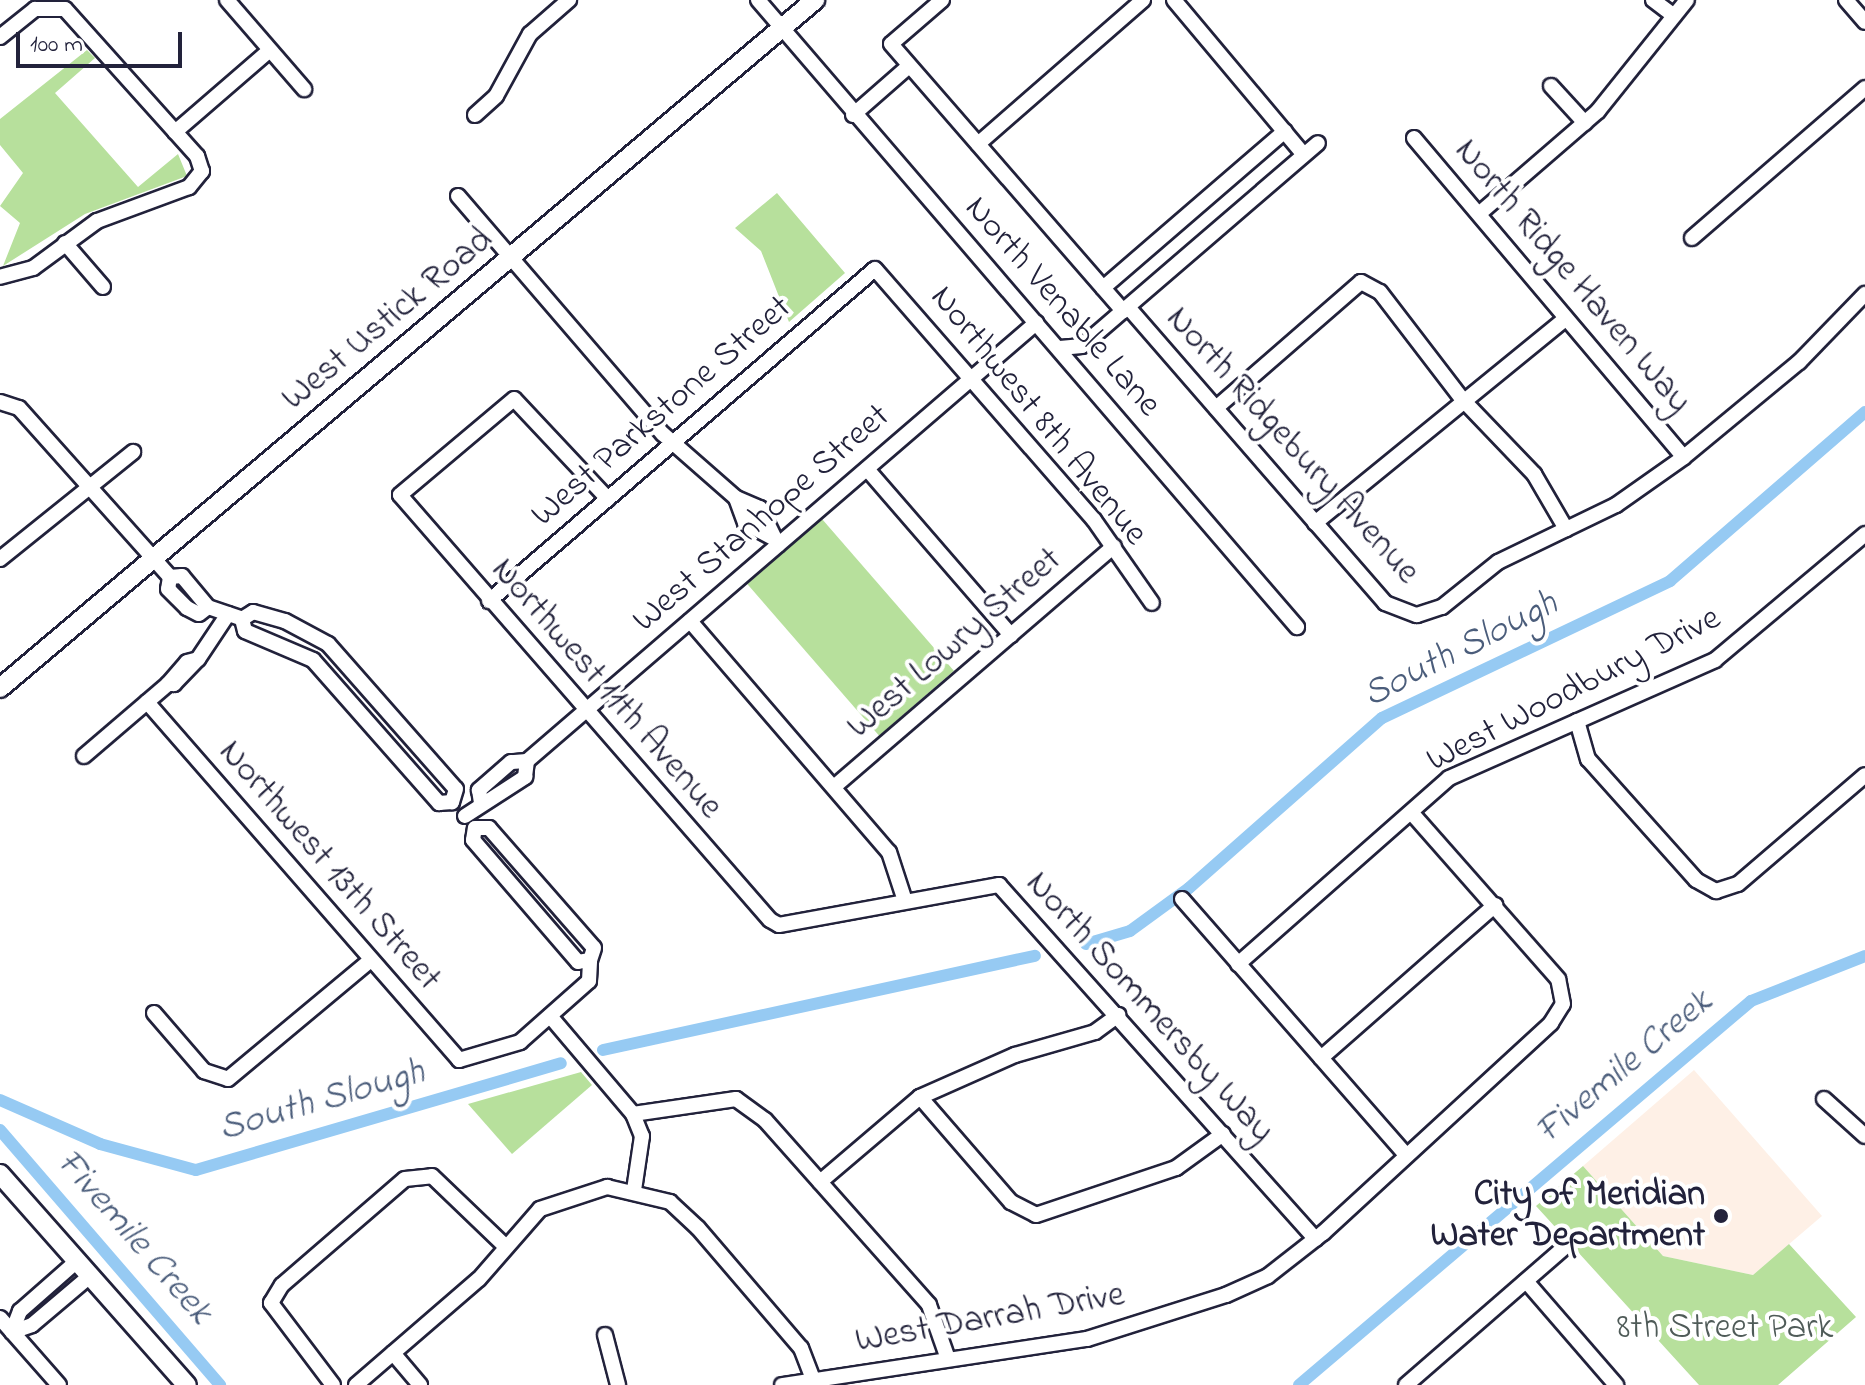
<!DOCTYPE html>
<html>
<head>
<meta charset="utf-8">
<style>
	body { margin:0 }
	#map { position:relative; width:1865px; height:1385px; overflow:hidden; background:#fff; font-family:"Indie Flower",sans-serif }
	div>[style] { position:absolute }
	.built>* { inset:0; background:#fef0e6 }
	.green>* { inset:0; background:#b7e09c; transform-origin:0 0 }
	.canal>* { height:12px; margin:-6px; padding:0 6px; transform-origin:6px; border-radius:6px; background:#96caf3 }
	.roads { filter:drop-shadow(2px 0 #22223b) drop-shadow(-2px 0 #22223b) drop-shadow(0 2px #22223b) drop-shadow(0 -2px #22223b) }
	.minor>* { height:14px; margin:-7px; padding:0 7px; transform-origin:7px; border-radius:7px; background:#fff }
	.major>* { height:18px; margin:-9px; padding:0 9px; transform-origin:9px; border-radius:9px; background:#fff }
	.dots>* { width:22px; height:22px; translate:-50% -50%; box-sizing:border-box; border:4px solid #fff; border-radius:50% }
	span { translate:-50% -50%; white-space:nowrap; text-align:center; line-height:1.15; -webkit-text-stroke:8px #fff; paint-order:stroke }
	.street-label { font-size:36px; color:#22223b }
	.poi-label { font-size:36px; color:#22223b; font-weight:700 }
	.right { translate:-100% -50%; text-align:right }
	.park-label { font-size:36px; color:#4f5b58 }
	.water-label { font-size:38px; color:#4b5d7b; font-style:italic }
	.scale { position:absolute; left:16px; top:32px; width:166px; height:36px; box-sizing:border-box; border:4px solid #22223b; border-top:0; padding-left:10px; font-size:24px; line-height:28px; white-space:nowrap; color:#22223b; -webkit-text-stroke:6px #fff; paint-order:stroke }
</style>
</head>
<body>
<div id="map">
	<div class="built">
		<i style="clip-path:polygon(1694px 1070px,1822px 1216px,1753px 1275px,1663px 1256px,1583px 1166px)"></i>
	</div>
	<div class="green">
		<i style="clip-path:polygon(87px 50px,95px 58px,55px 93px,138px 187px,178px 154px,187px 176px,85px 214px,3px 266px,20px 223px,0 206px,23px 173px,0 145px,0 119px)"></i>
		<i style="clip-path:polygon(777px 193px,845px 273px,789px 322px,761px 251px,735px 228px)"></i>
		<i style="left:822px;top:519px;width:201px;height:99px;rotate:49deg"></i>
		<i style="clip-path:polygon(581px 1072px,592px 1085px,512px 1154px,468px 1104px)"></i>
		<i style="clip-path:polygon(1583px 1166px,1663px 1256px,1753px 1275px,1789px 1244px,1856px 1317px,1778px 1385px,1699px 1385px,1536px 1206px)"></i>
	</div>
	<div class="canal">
		<i style="left:1086px;top:944px;width:46px;rotate:-16.5deg"></i>
		<i style="left:1130px;top:931px;width:73px;rotate:-36.1deg"></i>
		<i style="left:1189px;top:888px;width:257px;rotate:-41.4deg"></i>
		<i style="left:1382px;top:718px;width:319px;rotate:-25.4deg"></i>
		<i style="left:1670px;top:581px;width:258px;rotate:-40.9deg"></i>
		<i style="left:603px;top:1050px;width:442px;rotate:-12.3deg"></i>
		<i style="left:0;top:1100px;width:109px;rotate:23.7deg"></i>
		<i style="left:100px;top:1144px;width:99px;rotate:15.2deg"></i>
		<i style="left:196px;top:1170px;width:380px;rotate:-16.3deg"></i>
		<i style="left:0;top:1130px;width:337px;rotate:49.2deg"></i>
		<i style="left:1299px;top:1385px;width:593px;rotate:-40.35deg"></i>
		<i style="left:1751px;top:1001px;width:123px;rotate:-21.5deg"></i>
	</div>
	<div class="roads">
		<div class="minor">
			<i style="left:227px;top:0;width:118px;rotate:49.1deg"></i>
			<i style="left:758px;top:0;width:827px;rotate:49.32deg"></i>
			<i style="left:942px;top:0;width:67px;rotate:139.2deg"></i>
			<i style="left:891px;top:44px;width:354px;rotate:49deg"></i>
			<i style="left:1174px;top:0;width:202px;rotate:50deg"></i>
			<i style="left:1653px;top:0;width:26px;rotate:37deg"></i>
			<i style="left:1846px;top:0;width:29px;rotate:49deg"></i>
			<i style="left:0;top:37px;width:45px;rotate:-38.7deg"></i>
			<i style="left:35px;top:9px;width:30px"></i>
			<i style="left:65px;top:9px;width:198px;rotate:48.1deg"></i>
			<i style="left:197px;top:156px;width:16px;rotate:72deg"></i>
			<i style="left:202px;top:171px;width:21px;rotate:129deg"></i>
			<i style="left:189px;top:187px;width:98px;rotate:159.7deg"></i>
			<i style="left:97px;top:221px;width:79px;rotate:143.7deg"></i>
			<i style="left:33px;top:268px;width:34px;rotate:165deg"></i>
			<i style="left:1551px;top:86px;width:50px;rotate:47.4deg"></i>
			<i style="left:475px;top:115px;width:28px;rotate:-42deg"></i>
			<i style="left:496px;top:96px;width:71px;rotate:-61.3deg"></i>
			<i style="left:530px;top:34px;width:52px;rotate:-41.1deg"></i>
			<i style="left:853px;top:115px;width:74px;rotate:-41.2deg"></i>
			<i style="left:175px;top:132px;width:125px;rotate:-40.8deg"></i>
			<i style="left:1414px;top:138px;width:418px;rotate:49.8deg"></i>
			<i style="left:978px;top:144px;width:219px;rotate:-41.1deg"></i>
			<i style="left:458px;top:196px;width:314px;rotate:49.3deg"></i>
			<i style="left:663px;top:434px;width:97px;rotate:41.2deg"></i>
			<i style="left:736px;top:498px;width:26px;rotate:23deg"></i>
			<i style="left:760px;top:508px;width:41px;rotate:64.1deg"></i>
			<i style="left:1480px;top:213px;width:156px;rotate:-40.8deg"></i>
			<i style="left:1598px;top:111px;width:142px;rotate:-51.3deg"></i>
			<i style="left:1692px;top:238px;width:229px;rotate:-40.9deg"></i>
			<i style="left:65px;top:243px;width:58px;rotate:49.2deg"></i>
			<i style="left:1103px;top:288px;width:240px;rotate:-40.8deg"></i>
			<i style="left:1128px;top:307px;width:392px;rotate:49deg"></i>
			<i style="left:1385px;top:603px;width:34px;rotate:21deg"></i>
			<i style="left:1417px;top:615px;width:26px;rotate:-18deg"></i>
			<i style="left:1442px;top:607px;width:72px;rotate:-38.8deg"></i>
			<i style="left:1498px;top:562px;width:131px;rotate:-25.8deg"></i>
			<i style="left:1616px;top:505px;width:83px;rotate:-35.2deg"></i>
			<i style="left:1684px;top:457px;width:149px;rotate:-39.6deg"></i>
			<i style="left:1799px;top:362px;width:95px;rotate:-45.9deg"></i>
			<i style="left:1060px;top:348px;width:22px;rotate:-5deg"></i>
			<i style="left:1082px;top:346px;width:311px;rotate:-40.7deg"></i>
			<i style="left:0;top:402px;width:20px;rotate:18deg"></i>
			<i style="left:19px;top:408px;width:227px;rotate:48.2deg"></i>
			<i style="left:1216px;top:408px;width:192px;rotate:-41deg"></i>
			<i style="left:1361px;top:282px;width:21px;rotate:28deg"></i>
			<i style="left:1380px;top:292px;width:136px;rotate:52.5deg"></i>
			<i style="left:1463px;top:400px;width:103px;rotate:46.2deg"></i>
			<i style="left:1534px;top:474px;width:64px;rotate:59.8deg"></i>
			<i style="left:867px;top:469px;width:220px;rotate:49.1deg"></i>
			<i style="left:736px;top:498px;width:27px;rotate:70deg"></i>
			<i style="left:745px;top:523px;width:32px;rotate:28deg"></i>
			<i style="left:608px;top:499px;width:137px;rotate:-133.2deg"></i>
			<i style="left:514px;top:399px;width:149px;rotate:139.9deg"></i>
			<i style="left:400px;top:495px;width:563px;rotate:48.96deg"></i>
			<i style="left:770px;top:920px;width:10px;rotate:29deg"></i>
			<i style="left:779px;top:925px;width:224px;rotate:-10.3deg"></i>
			<i style="left:999px;top:885px;width:475px;rotate:48.2deg"></i>
			<i style="left:1315px;top:523px;width:320px;rotate:-39.2deg"></i>
			<i style="left:0;top:559px;width:171px;rotate:-38.8deg"></i>
			<i style="left:170px;top:577px;width:12px;rotate:-5deg"></i>
			<i style="left:182px;top:576px;width:40px;rotate:50deg"></i>
			<i style="left:208px;top:607px;width:36px;rotate:19deg"></i>
			<i style="left:170px;top:577px;width:12px;rotate:99deg"></i>
			<i style="left:168px;top:589px;width:27px;rotate:45deg"></i>
			<i style="left:187px;top:608px;width:13px;rotate:27deg"></i>
			<i style="left:199px;top:614px;width:11px;rotate:-38deg"></i>
			<i style="left:489px;top:601px;width:509px;rotate:-40.7deg"></i>
			<i style="left:875px;top:269px;width:333px;rotate:48.9deg"></i>
			<i style="left:1094px;top:520px;width:101px;rotate:55.1deg"></i>
			<i style="left:242px;top:619px;width:13px;rotate:-32deg"></i>
			<i style="left:253px;top:612px;width:33px;rotate:16deg"></i>
			<i style="left:285px;top:621px;width:49px;rotate:28.1deg"></i>
			<i style="left:328px;top:644px;width:193px;rotate:48.6deg"></i>
			<i style="left:456px;top:789px;width:14px;rotate:107deg"></i>
			<i style="left:242px;top:619px;width:12px;rotate:76deg"></i>
			<i style="left:245px;top:631px;width:74px;rotate:23.1deg"></i>
			<i style="left:313px;top:660px;width:191px;rotate:48.6deg"></i>
			<i style="left:439px;top:803px;width:13px;rotate:-4deg"></i>
			<i style="left:690px;top:621px;width:305px;rotate:49.3deg"></i>
			<i style="left:889px;top:852px;width:48px;rotate:71.9deg"></i>
			<i style="left:198px;top:659px;width:35px;rotate:134deg"></i>
			<i style="left:174px;top:684px;width:6px;rotate:180deg"></i>
			<i style="left:168px;top:684px;width:29px;rotate:-49deg"></i>
			<i style="left:187px;top:662px;width:11px;rotate:-15deg"></i>
			<i style="left:198px;top:659px;width:54px;rotate:-56.3deg"></i>
			<i style="left:147px;top:702px;width:475px;rotate:48.9deg"></i>
			<i style="left:459px;top:1060px;width:64px;rotate:-16.4deg"></i>
			<i style="left:520px;top:1042px;width:92px;rotate:-41.5deg"></i>
			<i style="left:589px;top:981px;width:21px;rotate:-87deg"></i>
			<i style="left:1577px;top:721px;width:40px;rotate:74deg"></i>
			<i style="left:1588px;top:759px;width:162px;rotate:48.2deg"></i>
			<i style="left:1696px;top:880px;width:23px;rotate:29deg"></i>
			<i style="left:1716px;top:891px;width:23px;rotate:-18deg"></i>
			<i style="left:1738px;top:884px;width:167px;rotate:-40.6deg"></i>
			<i style="left:84px;top:756px;width:111px;rotate:-40.6deg"></i>
			<i style="left:527px;top:761px;width:672px;rotate:-40.71deg"></i>
			<i style="left:834px;top:787px;width:369px;rotate:-40.7deg"></i>
			<i style="left:465px;top:816px;width:72px;rotate:-33deg"></i>
			<i style="left:525px;top:777px;width:16px;rotate:-83deg"></i>
			<i style="left:527px;top:761px;width:16px;rotate:176deg"></i>
			<i style="left:511px;top:762px;width:43px;rotate:138.8deg"></i>
			<i style="left:479px;top:790px;width:12px;rotate:81deg"></i>
			<i style="left:475px;top:828px;width:14px"></i>
			<i style="left:489px;top:828px;width:159px;rotate:48.8deg"></i>
			<i style="left:594px;top:948px;width:13px;rotate:108deg"></i>
			<i style="left:590px;top:960px;width:12px;rotate:171deg"></i>
			<i style="left:578px;top:962px;width:161px;rotate:-130.7deg"></i>
			<i style="left:473px;top:840px;width:12px;rotate:-81deg"></i>
			<i style="left:1182px;top:899px;width:337px;rotate:48.8deg"></i>
			<i style="left:1238px;top:964px;width:281px;rotate:-41.4deg"></i>
			<i style="left:1449px;top:778px;width:291px;rotate:-23.9deg"></i>
			<i style="left:1715px;top:660px;width:196px;rotate:-40deg"></i>
			<i style="left:154px;top:1013px;width:77px;rotate:49.2deg"></i>
			<i style="left:204px;top:1071px;width:25px;rotate:18deg"></i>
			<i style="left:228px;top:1079px;width:186px;rotate:-39.8deg"></i>
			<i style="left:550px;top:1016px;width:128px;rotate:49.7deg"></i>
			<i style="left:633px;top:1114px;width:24px;rotate:68deg"></i>
			<i style="left:642px;top:1136px;width:55px;rotate:98.4deg"></i>
			<i style="left:1321px;top:1058px;width:232px;rotate:-41.3deg"></i>
			<i style="left:920px;top:1097px;width:139px;rotate:49.1deg"></i>
			<i style="left:1011px;top:1202px;width:28px;rotate:27deg"></i>
			<i style="left:1036px;top:1215px;width:148px;rotate:-18.6deg"></i>
			<i style="left:1176px;top:1168px;width:58px;rotate:-35.9deg"></i>
			<i style="left:1824px;top:1099px;width:55px;rotate:42.1deg"></i>
			<i style="left:633px;top:1114px;width:104px;rotate:-8.3deg"></i>
			<i style="left:736px;top:1099px;width:36px;rotate:36deg"></i>
			<i style="left:765px;top:1120px;width:247px;rotate:48.4deg"></i>
			<i style="left:929px;top:1305px;width:57px;rotate:70.6deg"></i>
			<i style="left:820px;top:1182px;width:131px;rotate:-40.4deg"></i>
			<i style="left:920px;top:1097px;width:104px;rotate:-23.9deg"></i>
			<i style="left:1015px;top:1055px;width:83px;rotate:-16deg"></i>
			<i style="left:1095px;top:1032px;width:29px;rotate:-36deg"></i>
			<i style="left:77px;top:1261px;width:76px;rotate:138.7deg"></i>
			<i style="left:20px;top:1311px;width:22px;rotate:111deg"></i>
			<i style="left:12px;top:1332px;width:21px;rotate:-19deg"></i>
			<i style="left:32px;top:1325px;width:76px;rotate:-40.2deg"></i>
			<i style="left:1526px;top:1281px;width:138px;rotate:49.1deg"></i>
			<i style="left:0;top:1318px;width:89px;rotate:48.6deg"></i>
			<i style="left:605px;top:1335px;width:52px;rotate:75.4deg"></i>
			<i style="left:393px;top:1353px;width:42px;rotate:49.8deg"></i>
			<i style="left:333px;top:1385px;width:103px;rotate:-127.1deg"></i>
			<i style="left:271px;top:1303px;width:21px;rotate:-59deg"></i>
			<i style="left:282px;top:1285px;width:162px;rotate:-40.8deg"></i>
			<i style="left:405px;top:1179px;width:27px;rotate:-6deg"></i>
			<i style="left:432px;top:1176px;width:101px;rotate:43.8deg"></i>
			<i style="left:356px;top:1385px;width:162px;rotate:-40.8deg"></i>
			<i style="left:479px;top:1279px;width:93px;rotate:-48.9deg"></i>
			<i style="left:540px;top:1209px;width:71px;rotate:-18.2deg"></i>
			<i style="left:607px;top:1187px;width:65px;rotate:13.4deg"></i>
			<i style="left:670px;top:1202px;width:38px;rotate:43deg"></i>
			<i style="left:698px;top:1228px;width:158px;rotate:49.4deg"></i>
			<i style="left:801px;top:1348px;width:40px;rotate:69deg"></i>
			<i style="left:782px;top:1385px;width:308px;rotate:-8.6deg"></i>
			<i style="left:1087px;top:1339px;width:146px;rotate:-17.6deg"></i>
			<i style="left:1226px;top:1295px;width:46px;rotate:-24.3deg"></i>
			<i style="left:1268px;top:1276px;width:70px;rotate:-38deg"></i>
			<i style="left:1323px;top:1233px;width:310px;rotate:-42.6deg"></i>
			<i style="left:1551px;top:1023px;width:22px;rotate:-58deg"></i>
			<i style="left:1563px;top:1004px;width:25px;rotate:-101deg"></i>
			<i style="left:1558px;top:979px;width:222px;rotate:-131.4deg"></i>
			<i style="left:1406px;top:1385px;width:215px;rotate:-41deg"></i>
		</div>
		<div class="major">
			<i style="left:0;top:688px;width:1067px;rotate:-40.17deg"></i>
			<i style="left:0;top:1174px;width:282px;rotate:48.5deg"></i>
		</div>
	</div>
	<div class="dots">
		<i style="left:1721px;top:1216px;background:#22223b"></i>
	</div>
	<div class="street-label">
		<span style="left:1572px;top:277px;rotate:50deg">North Ridge Haven Way</span>
		<span style="left:1062px;top:307px;rotate:49deg">North Venable Lane</span>
		<span style="left:388px;top:320px;rotate:-40deg">West Ustick Road</span>
		<span style="left:662px;top:412px;rotate:-41deg">West Parkstone Street</span>
		<span style="left:1038px;top:416px;rotate:51deg">Northwest 8th Avenue</span>
		<span style="left:1292px;top:446px;rotate:48deg">North Ridgebury Avenue</span>
		<span style="left:762px;top:519px;rotate:-41deg">West Stanhope Street</span>
		<span style="left:955px;top:644px;rotate:-41deg">West Lowry Street</span>
		<span style="left:606px;top:689px;rotate:49deg">Northwest 11th Avenue</span>
		<span style="left:1574px;top:690px;rotate:-27deg">West Woodbury Drive</span>
		<span style="left:329px;top:866px;rotate:49deg">Northwest 13th Street</span>
		<span style="left:1149px;top:1008px;rotate:48deg">North Sommersby Way</span>
		<span style="left:990px;top:1319px;rotate:-10deg">West Darrah Drive</span>
	</div>
	<div class="poi-label">
		<span class="right" style="left:1705px;top:1216px">City of Meridian<br>Water Department</span>
	</div>
	<div class="park-label">
		<span style="left:1725px;top:1329px">8th Street Park</span>
	</div>
	<div class="water-label">
		<span style="left:1461px;top:651px;rotate:-27deg">South Slough</span>
		<span style="left:1625px;top:1068px;rotate:-40deg">Fivemile Creek</span>
		<span style="left:322px;top:1102px;rotate:-16deg">South Slough</span>
		<span style="left:133px;top:1238px;rotate:49deg">Fivemile Creek</span>
	</div>
	<div class="scale">100 m</div>
</div>
</body>
</html>
